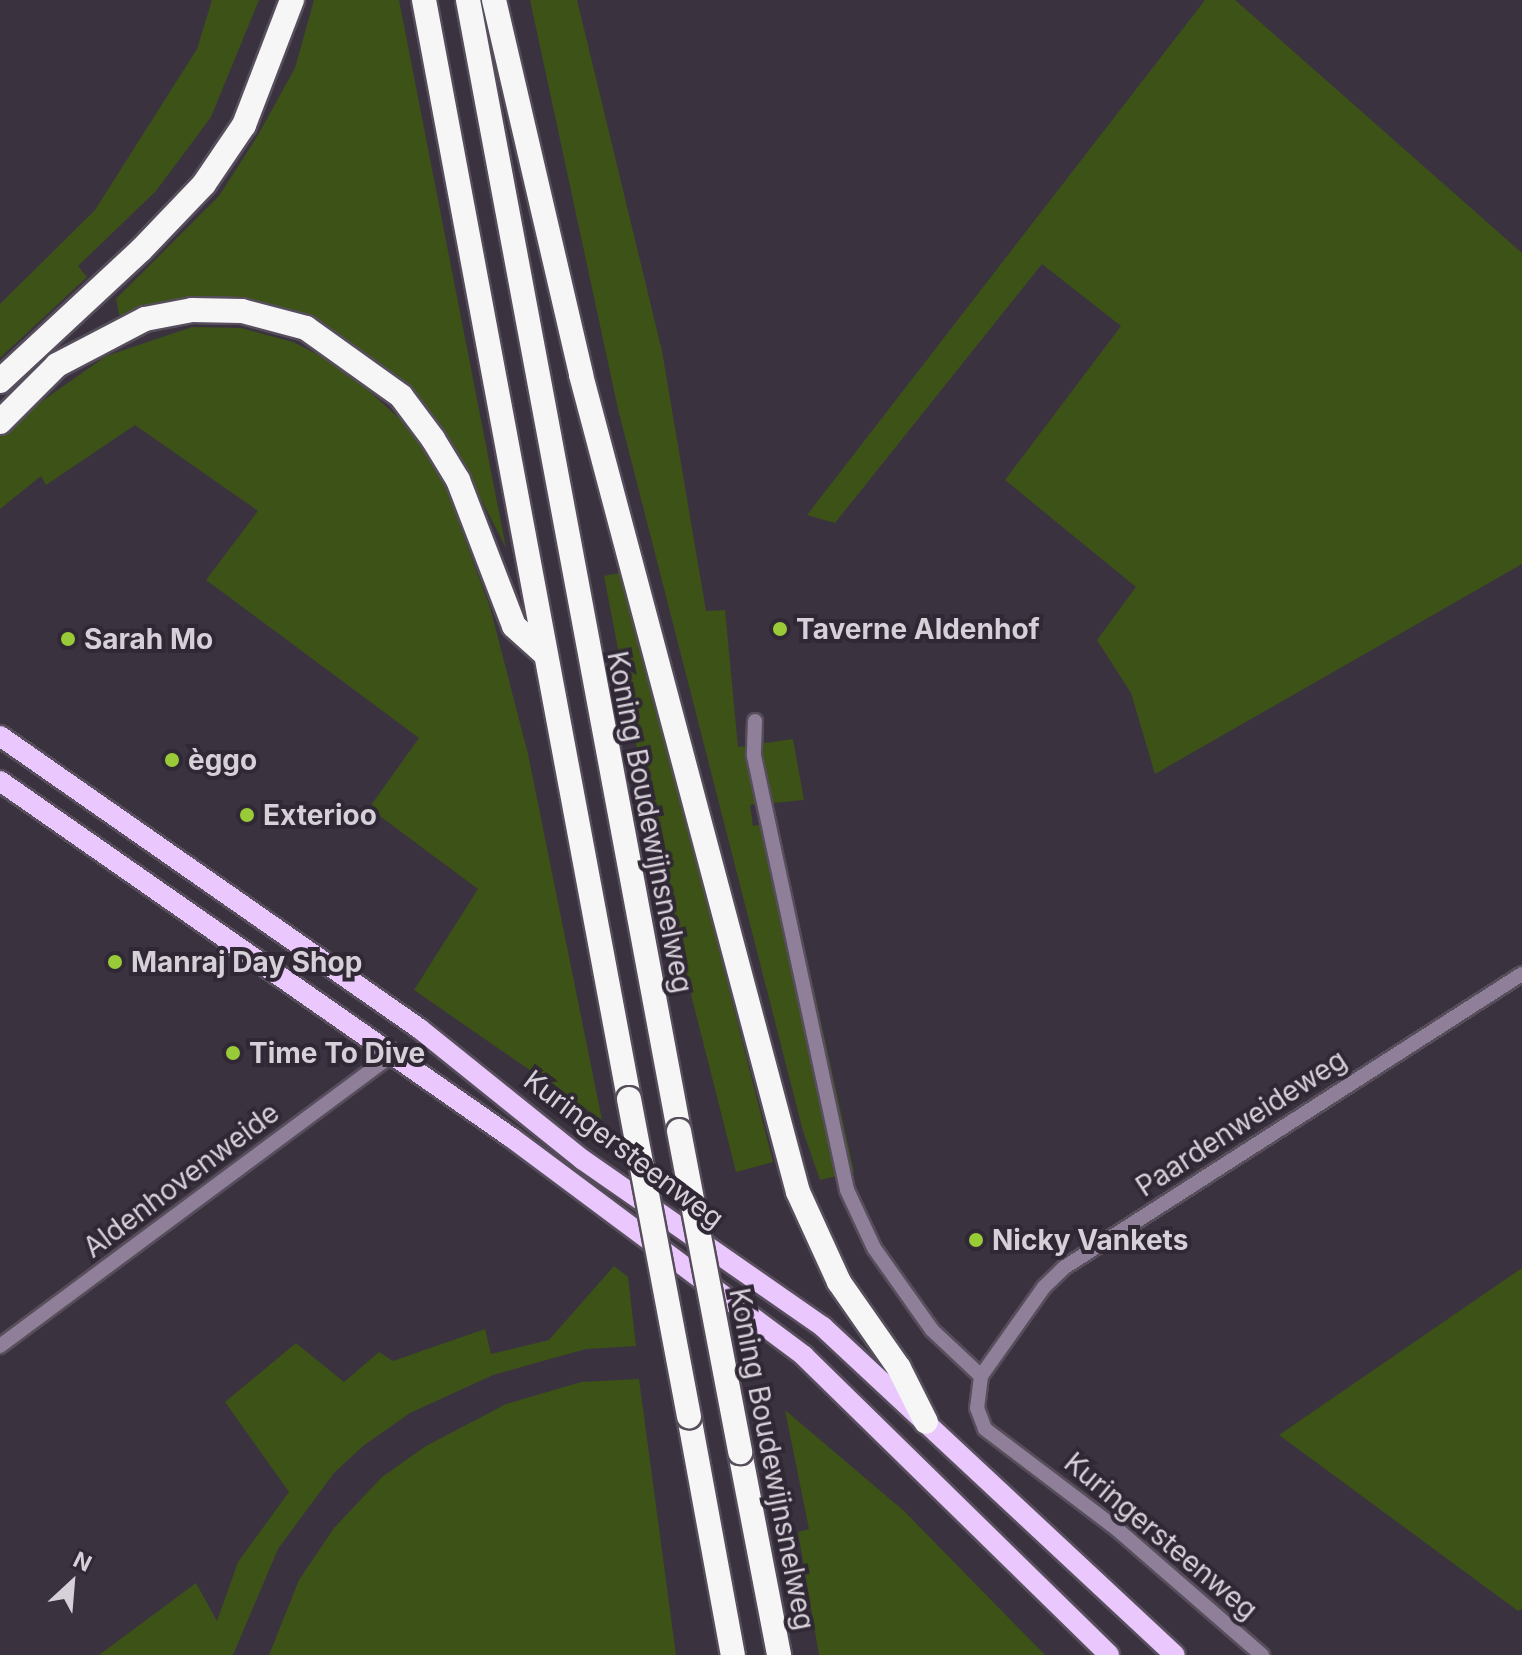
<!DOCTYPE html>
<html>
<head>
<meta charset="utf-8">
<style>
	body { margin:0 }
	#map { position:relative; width:1522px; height:1655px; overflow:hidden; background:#3b3240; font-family:Inter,sans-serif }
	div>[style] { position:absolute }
	.green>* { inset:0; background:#3c5216 }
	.roads { filter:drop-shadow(2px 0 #574e5c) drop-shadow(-2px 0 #574e5c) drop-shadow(0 2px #574e5c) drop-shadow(0 -2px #574e5c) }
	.minor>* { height:14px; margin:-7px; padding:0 7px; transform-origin:7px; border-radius:7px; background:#8f7f99 }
	.major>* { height:20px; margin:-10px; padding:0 10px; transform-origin:10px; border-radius:10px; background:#eac7fd }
	.highway>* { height:24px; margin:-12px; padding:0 12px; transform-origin:12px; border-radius:12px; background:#f6f6f6 }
	.bridges { filter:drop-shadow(2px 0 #574e5c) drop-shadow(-2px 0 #574e5c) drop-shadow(0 2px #574e5c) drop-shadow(0 -2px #574e5c) }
	.highway-bridge>* { height:24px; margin:-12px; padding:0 12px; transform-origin:12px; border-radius:12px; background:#f6f6f6 }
	.dots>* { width:22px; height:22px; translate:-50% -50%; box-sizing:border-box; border:4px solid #302835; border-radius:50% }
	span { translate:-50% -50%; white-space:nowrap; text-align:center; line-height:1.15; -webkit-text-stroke:8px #302835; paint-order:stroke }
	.poi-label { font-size:28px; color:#d6d0d9; font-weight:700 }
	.left { translate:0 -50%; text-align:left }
	.street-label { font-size:28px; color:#d6d0d9 }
	.north { position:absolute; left:32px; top:1543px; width:80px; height:80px; -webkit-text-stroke:6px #302835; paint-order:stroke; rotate:26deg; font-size:22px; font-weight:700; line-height:32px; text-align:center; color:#d6d0d9 }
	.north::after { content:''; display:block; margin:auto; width:28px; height:36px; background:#d6d0d9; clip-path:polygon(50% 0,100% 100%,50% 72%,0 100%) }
</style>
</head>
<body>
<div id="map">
	<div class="green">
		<i style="clip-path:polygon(212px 0,259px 0,211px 117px,156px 191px,78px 266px,87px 277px,0 358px,0 304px,95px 210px,197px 49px)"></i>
		<i style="clip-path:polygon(314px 0,399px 0,506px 548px,454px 446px,400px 381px,331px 331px,257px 303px,178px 299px,120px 319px,116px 299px,219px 196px,258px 135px,295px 68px)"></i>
		<i style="clip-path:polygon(530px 0,577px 0,662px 351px,706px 611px,725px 610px,738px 747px,793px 739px,804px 800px,750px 805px,753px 826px,777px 822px,854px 1172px,820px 1180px,803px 1131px,618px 409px)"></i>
		<i style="clip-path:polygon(1205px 0,1235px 0,1522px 253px,1522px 564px,1155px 774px,1131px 693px,1097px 640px,1136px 587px,1005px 480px,1121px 326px,1042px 264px,835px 523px,807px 515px)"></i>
		<i style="clip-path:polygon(192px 327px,241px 328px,293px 342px,341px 366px,408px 426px,446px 488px,490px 607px,528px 754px,602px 1120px,414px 990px,478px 889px,369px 808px,419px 738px,206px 580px,258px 511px,135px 425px,46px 485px,41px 476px,0 509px,0 431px,106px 356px)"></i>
		<i style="clip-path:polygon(623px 572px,773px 1162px,736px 1172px,663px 884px,604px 576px)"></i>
		<i style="clip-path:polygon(614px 1266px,628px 1277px,636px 1346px,586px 1349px,493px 1375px,410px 1413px,363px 1446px,334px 1473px,278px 1549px,233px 1655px,99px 1655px,196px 1583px,217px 1621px,238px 1562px,289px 1492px,225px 1402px,296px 1343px,344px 1382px,379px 1352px,393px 1361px,485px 1329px,491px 1354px,549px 1340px)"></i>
		<i style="clip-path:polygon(1522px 1268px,1522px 1609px,1518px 1611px,1279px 1435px)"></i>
		<i style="clip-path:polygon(639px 1379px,676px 1655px,269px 1655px,299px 1580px,334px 1528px,382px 1477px,426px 1446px,506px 1404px,581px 1382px)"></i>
		<i style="clip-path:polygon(785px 1410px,904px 1511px,1045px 1655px,819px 1655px,798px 1532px,809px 1529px)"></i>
	</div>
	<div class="roads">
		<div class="minor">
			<i style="left:755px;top:721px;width:35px;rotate:92deg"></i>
			<i style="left:754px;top:756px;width:444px;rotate:77.9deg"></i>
			<i style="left:847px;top:1190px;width:64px;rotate:65deg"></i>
			<i style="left:874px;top:1248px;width:100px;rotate:54.7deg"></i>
			<i style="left:932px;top:1330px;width:67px;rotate:43.2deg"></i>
			<i style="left:0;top:1346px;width:488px;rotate:-36.6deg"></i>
			<i style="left:981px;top:1376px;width:109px;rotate:-54.7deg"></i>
			<i style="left:1044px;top:1287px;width:29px;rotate:-44deg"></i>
			<i style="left:1065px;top:1267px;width:543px;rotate:-32.67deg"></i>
			<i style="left:981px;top:1376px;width:32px;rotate:97deg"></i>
			<i style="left:977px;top:1408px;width:22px;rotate:69deg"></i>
			<i style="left:985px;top:1429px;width:167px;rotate:37.2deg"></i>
			<i style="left:1118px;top:1530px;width:191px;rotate:41deg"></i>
		</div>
		<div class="major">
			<i style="left:0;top:736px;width:512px;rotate:34.9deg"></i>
			<i style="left:420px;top:1029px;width:209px;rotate:38.8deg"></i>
			<i style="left:583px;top:1160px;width:292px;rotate:34.8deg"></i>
			<i style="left:823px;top:1327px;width:481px;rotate:43deg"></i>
			<i style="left:0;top:781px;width:624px;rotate:34.89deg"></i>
			<i style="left:512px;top:1138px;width:364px;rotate:36.7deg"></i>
			<i style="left:804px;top:1356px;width:427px;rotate:44.4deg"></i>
		</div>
		<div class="highway">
			<i style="left:424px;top:0;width:1118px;rotate:79.43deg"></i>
			<i style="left:468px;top:0;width:1151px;rotate:79.43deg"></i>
			<i style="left:494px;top:0;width:385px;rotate:76.9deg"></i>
			<i style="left:581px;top:375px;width:845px;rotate:75.13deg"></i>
			<i style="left:798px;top:1192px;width:99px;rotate:65.5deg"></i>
			<i style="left:839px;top:1282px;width:105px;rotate:55.1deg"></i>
			<i style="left:899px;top:1368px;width:60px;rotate:63.4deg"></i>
			<i style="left:0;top:381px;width:192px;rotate:-42.9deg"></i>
			<i style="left:141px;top:250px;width:91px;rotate:-46.3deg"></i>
			<i style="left:204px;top:184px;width:71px;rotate:-55.9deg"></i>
			<i style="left:244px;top:125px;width:134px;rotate:-69deg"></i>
			<i style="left:0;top:422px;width:81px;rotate:-45deg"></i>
			<i style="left:57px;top:365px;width:99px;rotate:-27.6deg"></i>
			<i style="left:145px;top:319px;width:48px;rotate:-10.8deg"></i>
			<i style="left:192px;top:310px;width:50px;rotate:1.1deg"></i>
			<i style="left:242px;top:311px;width:66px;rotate:14.9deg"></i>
			<i style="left:306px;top:328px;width:117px;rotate:35.6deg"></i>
			<i style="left:401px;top:396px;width:54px;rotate:53.3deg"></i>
			<i style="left:433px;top:439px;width:48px;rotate:58.6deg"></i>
			<i style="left:458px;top:480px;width:156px;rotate:69deg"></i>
			<i style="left:514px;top:626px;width:42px;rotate:42.1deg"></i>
			<i style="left:689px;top:1416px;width:243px;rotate:79.6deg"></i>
			<i style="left:740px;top:1452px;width:207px;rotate:79.1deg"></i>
		</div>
	</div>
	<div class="bridges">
		<div class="highway-bridge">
			<i style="left:629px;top:1099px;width:323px;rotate:79.3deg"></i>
			<i style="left:679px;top:1131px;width:327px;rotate:79.2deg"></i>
		</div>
	</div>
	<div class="dots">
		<i style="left:780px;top:629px;background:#98cb37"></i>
		<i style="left:68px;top:639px;background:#98cb37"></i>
		<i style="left:172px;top:760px;background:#98cb37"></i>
		<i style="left:247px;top:815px;background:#98cb37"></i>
		<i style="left:115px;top:962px;background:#98cb37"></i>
		<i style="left:233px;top:1053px;background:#98cb37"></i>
		<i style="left:976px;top:1240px;background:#98cb37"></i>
	</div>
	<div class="poi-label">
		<span class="left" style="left:796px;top:629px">Taverne Aldenhof</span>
		<span class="left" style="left:84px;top:639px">Sarah Mo</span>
		<span class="left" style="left:188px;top:760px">èggo</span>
		<span class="left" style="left:263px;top:815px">Exterioo</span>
		<span class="left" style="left:131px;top:962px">Manraj Day Shop</span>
		<span class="left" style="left:249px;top:1053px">Time To Dive</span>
		<span class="left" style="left:992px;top:1240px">Nicky Vankets</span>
	</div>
	<div class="street-label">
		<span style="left:650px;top:822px;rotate:79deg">Koning Boudewijnsnelweg</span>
		<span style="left:1241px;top:1123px;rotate:-33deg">Paardenweideweg</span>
		<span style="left:624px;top:1149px;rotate:37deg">Kuringersteenweg</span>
		<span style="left:181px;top:1180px;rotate:-37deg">Aldenhovenweide</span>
		<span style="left:772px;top:1459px;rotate:79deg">Koning Boudewijnsnelweg</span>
		<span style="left:1161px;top:1536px;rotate:40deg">Kuringersteenweg</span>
	</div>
	<div class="north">N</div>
</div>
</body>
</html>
